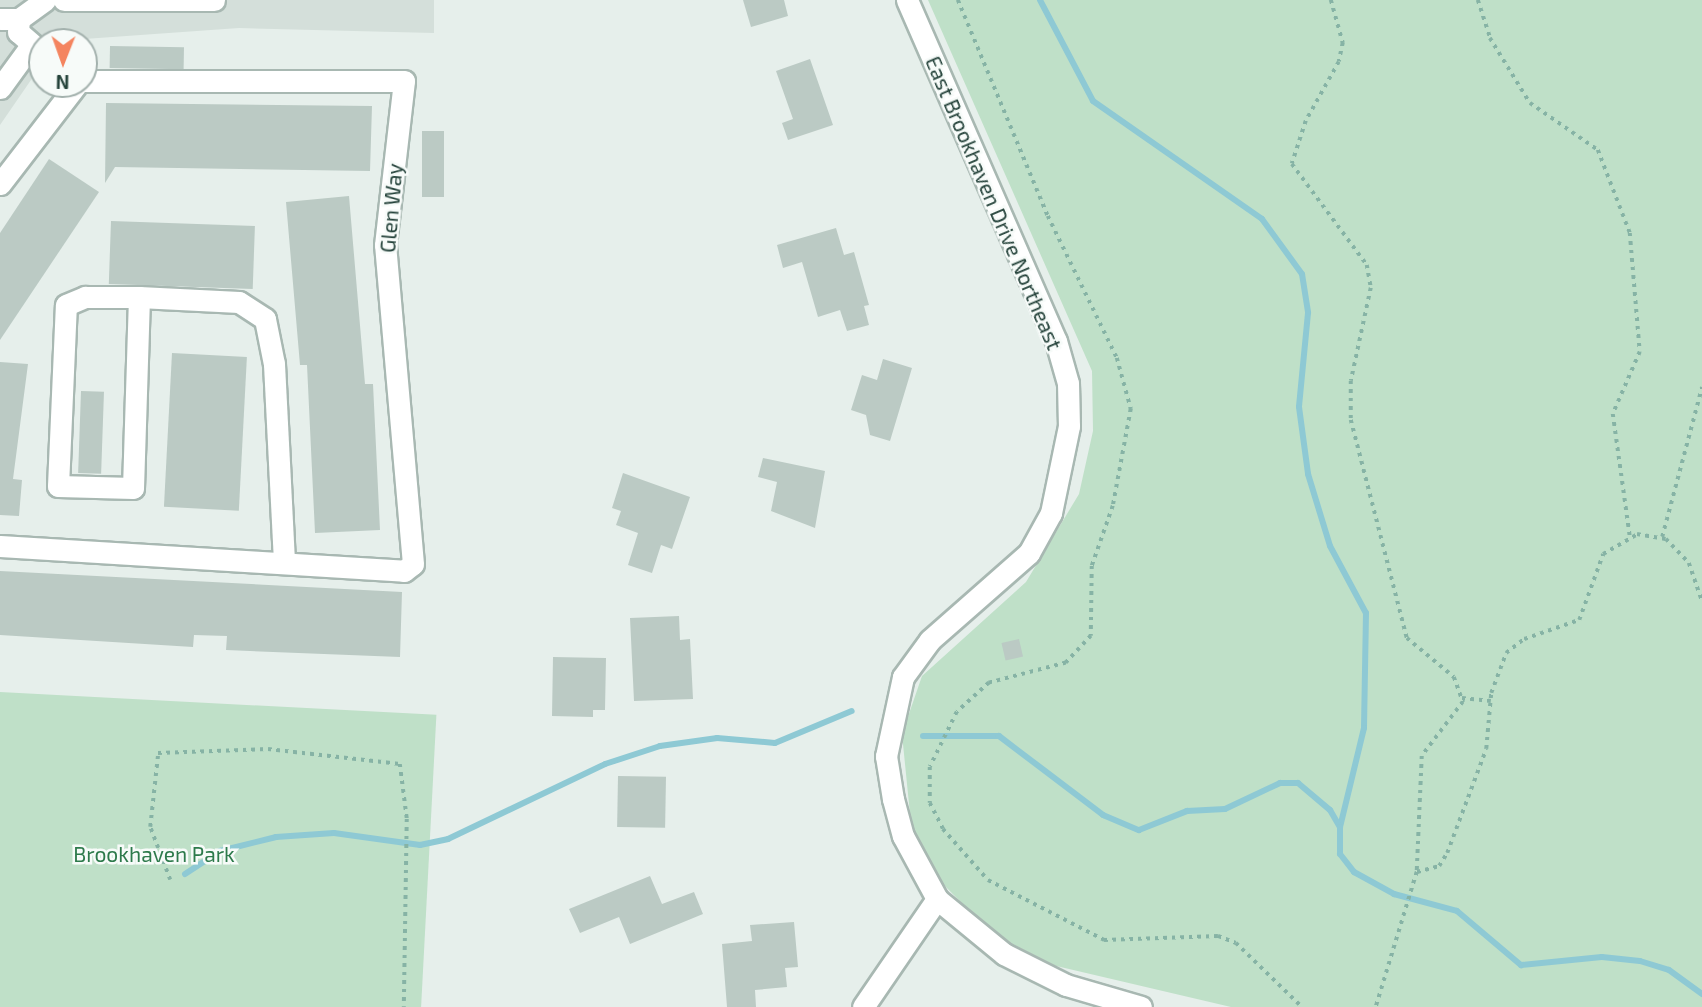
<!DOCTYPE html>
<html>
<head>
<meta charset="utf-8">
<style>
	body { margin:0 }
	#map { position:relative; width:1702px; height:1007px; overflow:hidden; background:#e6efeb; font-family:"Exo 2",sans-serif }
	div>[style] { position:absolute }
	.built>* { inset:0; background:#d4dfda }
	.green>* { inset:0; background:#bfe0c8; transform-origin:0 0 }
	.stream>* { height:6px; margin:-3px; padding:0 3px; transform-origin:3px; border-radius:3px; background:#8ec9d4 }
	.building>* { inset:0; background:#bbcac4; transform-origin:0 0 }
	.path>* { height:3.5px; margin-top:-1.75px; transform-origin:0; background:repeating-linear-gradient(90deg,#86b3a5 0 3.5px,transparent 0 8.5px) }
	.roads { filter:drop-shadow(2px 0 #a8b8b2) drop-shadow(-2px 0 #a8b8b2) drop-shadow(0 2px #a8b8b2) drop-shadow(0 -2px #a8b8b2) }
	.minor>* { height:21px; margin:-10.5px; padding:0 10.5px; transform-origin:10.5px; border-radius:10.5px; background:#fff }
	span { translate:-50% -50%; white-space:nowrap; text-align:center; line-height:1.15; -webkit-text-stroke:5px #f7fbf9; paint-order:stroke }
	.street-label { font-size:21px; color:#24423a }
	.park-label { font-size:21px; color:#2d7a4b }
	.north { position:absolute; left:28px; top:28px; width:70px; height:70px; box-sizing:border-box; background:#f7fbf9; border:2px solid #a3b1ad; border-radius:50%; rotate:181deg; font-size:19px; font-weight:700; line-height:28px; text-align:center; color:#24423a }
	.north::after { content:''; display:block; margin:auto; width:24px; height:32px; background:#f4845f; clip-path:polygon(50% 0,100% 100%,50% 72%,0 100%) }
</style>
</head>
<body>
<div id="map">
	<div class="built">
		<i style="clip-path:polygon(0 0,434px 0,434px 33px,239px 28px,42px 42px,42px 64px,0 125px)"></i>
	</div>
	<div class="green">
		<i style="clip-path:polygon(928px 0,1702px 0,1702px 1007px,1231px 1007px,1052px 965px,998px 940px,942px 883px,911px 824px,902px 734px,922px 676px,1026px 582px,1079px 494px,1093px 431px,1092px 371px)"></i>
		<i style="left:0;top:692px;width:437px;height:315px;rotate:3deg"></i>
	</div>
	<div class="stream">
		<i style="left:1040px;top:0;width:114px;rotate:62.3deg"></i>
		<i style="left:1093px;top:101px;width:206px;rotate:34.9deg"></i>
		<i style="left:1262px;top:219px;width:68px;rotate:54deg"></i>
		<i style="left:1302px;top:274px;width:39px;rotate:81deg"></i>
		<i style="left:1308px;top:313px;width:94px;rotate:95.5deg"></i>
		<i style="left:1299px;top:407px;width:68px;rotate:82.3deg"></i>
		<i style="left:1308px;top:474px;width:75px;rotate:73deg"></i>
		<i style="left:1330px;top:546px;width:76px;rotate:61.8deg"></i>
		<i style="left:1366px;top:613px;width:115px;rotate:91deg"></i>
		<i style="left:1364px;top:728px;width:102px;rotate:103.6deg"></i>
		<i style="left:923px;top:736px;width:76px"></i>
		<i style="left:999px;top:736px;width:131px;rotate:37.2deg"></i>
		<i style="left:1103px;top:815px;width:39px;rotate:23deg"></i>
		<i style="left:1139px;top:830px;width:52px;rotate:-21.6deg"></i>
		<i style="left:1187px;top:811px;width:38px;rotate:-3deg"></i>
		<i style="left:1225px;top:809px;width:61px;rotate:-25.3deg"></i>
		<i style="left:1280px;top:783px;width:18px"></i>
		<i style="left:1298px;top:783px;width:42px;rotate:40.2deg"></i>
		<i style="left:1330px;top:810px;width:20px;rotate:60deg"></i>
		<i style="left:1340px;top:827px;width:27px;rotate:90deg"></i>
		<i style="left:1340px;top:854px;width:23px;rotate:52deg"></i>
		<i style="left:1354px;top:872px;width:46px;rotate:28.8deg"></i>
		<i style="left:1394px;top:894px;width:65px;rotate:15.1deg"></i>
		<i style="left:1457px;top:911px;width:84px;rotate:40.2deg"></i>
		<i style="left:1521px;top:965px;width:81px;rotate:-5.6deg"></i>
		<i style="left:1602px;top:957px;width:38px;rotate:6deg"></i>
		<i style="left:1640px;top:961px;width:30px;rotate:17deg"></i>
		<i style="left:1669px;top:970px;width:41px;rotate:36deg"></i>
		<i style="left:185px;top:874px;width:42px;rotate:-33.3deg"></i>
		<i style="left:220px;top:851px;width:58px;rotate:-14deg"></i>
		<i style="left:276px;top:837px;width:58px;rotate:-3.9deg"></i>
		<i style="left:334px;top:833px;width:87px;rotate:7.9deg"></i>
		<i style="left:420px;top:845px;width:29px;rotate:-12deg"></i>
		<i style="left:448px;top:839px;width:174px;rotate:-25.5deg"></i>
		<i style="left:605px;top:764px;width:58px;rotate:-18.1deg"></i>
		<i style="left:660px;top:746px;width:58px;rotate:-8deg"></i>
		<i style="left:717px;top:738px;width:58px;rotate:4.9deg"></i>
		<i style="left:775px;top:743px;width:83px;rotate:-22.6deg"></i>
	</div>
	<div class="building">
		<i style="clip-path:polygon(743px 0,784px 0,788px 16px,751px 27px)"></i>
		<i style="left:110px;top:46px;width:74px;height:22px;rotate:1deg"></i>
		<i style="clip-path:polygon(810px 59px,833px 125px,788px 140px,782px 123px,793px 119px,776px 71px)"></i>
		<i style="clip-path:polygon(106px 103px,372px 106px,370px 171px,115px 167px,105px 183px)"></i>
		<i style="left:422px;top:131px;width:22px;height:66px"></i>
		<i style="clip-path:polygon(49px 159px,99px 192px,0 340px,0 233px)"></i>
		<i style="clip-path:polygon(349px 196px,365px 384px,373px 384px,380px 530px,315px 533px,307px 365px,300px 365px,286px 202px)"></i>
		<i style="left:111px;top:221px;width:144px;height:63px;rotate:2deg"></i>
		<i style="clip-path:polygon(836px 228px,844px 255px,854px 252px,869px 305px,864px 306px,869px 325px,847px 331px,840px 310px,818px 317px,802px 262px,783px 268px,777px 245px)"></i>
		<i style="left:172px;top:353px;width:75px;height:154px;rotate:3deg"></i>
		<i style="clip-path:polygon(883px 359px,912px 368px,890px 441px,870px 435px,866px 415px,851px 410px,862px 375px,877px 380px)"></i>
		<i style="clip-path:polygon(0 362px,28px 364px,13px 479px,22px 480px,19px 516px,0 515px)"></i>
		<i style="left:81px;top:391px;width:23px;height:82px;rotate:2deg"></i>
		<i style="clip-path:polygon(763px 458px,825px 471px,815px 528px,771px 511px,777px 482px,758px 477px)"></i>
		<i style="clip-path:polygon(623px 473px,690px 497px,672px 549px,661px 545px,652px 573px,628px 565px,638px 533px,616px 525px,621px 511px,612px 508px)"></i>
		<i style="clip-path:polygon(0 571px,402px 592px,400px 657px,226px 650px,227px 636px,194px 635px,193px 647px,0 635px)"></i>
		<i style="clip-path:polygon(679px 616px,680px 640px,690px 639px,693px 699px,634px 701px,630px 618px)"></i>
		<i style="left:1019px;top:639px;width:18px;height:18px;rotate:77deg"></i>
		<i style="clip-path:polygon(553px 657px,606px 658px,605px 710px,593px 710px,593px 717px,552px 716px)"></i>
		<i style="left:618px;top:776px;width:48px;height:51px;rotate:1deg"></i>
		<i style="clip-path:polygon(650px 876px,662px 904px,694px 892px,703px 914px,630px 944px,619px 917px,580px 933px,569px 909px)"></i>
		<i style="clip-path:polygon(794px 922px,798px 967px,785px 968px,787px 987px,755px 990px,756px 1007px,727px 1007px,722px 944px,752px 941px,750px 925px)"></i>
	</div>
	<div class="path">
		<i style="left:958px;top:0;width:234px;rotate:67.4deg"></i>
		<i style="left:1048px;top:216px;width:158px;rotate:64.1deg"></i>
		<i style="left:1117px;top:358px;width:53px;rotate:74.6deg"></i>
		<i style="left:1131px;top:409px;width:99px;rotate:100.5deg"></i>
		<i style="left:1113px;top:506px;width:64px;rotate:109.3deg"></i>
		<i style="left:1092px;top:566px;width:70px;rotate:90.8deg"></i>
		<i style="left:1091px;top:636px;width:37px;rotate:133deg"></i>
		<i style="left:1066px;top:663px;width:80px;rotate:165.4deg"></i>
		<i style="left:989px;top:683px;width:43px;rotate:137.8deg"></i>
		<i style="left:957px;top:712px;width:61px;rotate:116.1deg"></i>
		<i style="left:930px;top:767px;width:36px;rotate:90deg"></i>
		<i style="left:930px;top:803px;width:29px;rotate:63deg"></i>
		<i style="left:943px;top:829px;width:68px;rotate:48.6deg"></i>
		<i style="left:988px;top:880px;width:131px;rotate:27.3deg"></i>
		<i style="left:1104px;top:940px;width:114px;rotate:-2deg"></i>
		<i style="left:1218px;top:936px;width:19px;rotate:21deg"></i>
		<i style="left:1236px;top:943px;width:92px;rotate:44.1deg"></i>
		<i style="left:1331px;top:0;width:45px;rotate:74.4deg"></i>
		<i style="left:1343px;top:43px;width:19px;rotate:102deg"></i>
		<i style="left:1339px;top:62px;width:68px;rotate:119.2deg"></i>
		<i style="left:1306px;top:121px;width:45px;rotate:108deg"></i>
		<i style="left:1292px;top:164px;width:126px;rotate:53.4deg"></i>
		<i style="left:1367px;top:265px;width:23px;rotate:80deg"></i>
		<i style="left:1371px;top:288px;width:95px;rotate:102.1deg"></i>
		<i style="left:1351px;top:381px;width:39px;rotate:90deg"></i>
		<i style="left:1351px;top:420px;width:225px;rotate:75.6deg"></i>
		<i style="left:1407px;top:638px;width:61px;rotate:39.7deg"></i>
		<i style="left:1454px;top:677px;width:27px;rotate:70deg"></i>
		<i style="left:1463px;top:702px;width:68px;rotate:127.2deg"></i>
		<i style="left:1422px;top:756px;width:116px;rotate:92.5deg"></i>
		<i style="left:1417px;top:872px;width:141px;rotate:106.9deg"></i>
		<i style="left:1478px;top:0;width:40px;rotate:72deg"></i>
		<i style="left:1490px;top:38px;width:76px;rotate:58.4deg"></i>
		<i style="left:1530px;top:103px;width:83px;rotate:34.7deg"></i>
		<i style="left:1598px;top:150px;width:89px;rotate:68.9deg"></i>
		<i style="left:1630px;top:233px;width:119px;rotate:85.2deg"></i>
		<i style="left:1640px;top:352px;width:68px;rotate:113.5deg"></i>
		<i style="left:1613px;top:414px;width:124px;rotate:82.1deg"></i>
		<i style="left:1662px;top:537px;width:155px;rotate:-75.1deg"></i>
		<i style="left:1462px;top:698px;width:29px;rotate:6deg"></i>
		<i style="left:1417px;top:872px;width:23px;rotate:-15deg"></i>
		<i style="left:1439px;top:866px;width:15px;rotate:-58deg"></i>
		<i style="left:1447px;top:853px;width:111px;rotate:-69.4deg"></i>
		<i style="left:1486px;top:749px;width:56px;rotate:-84.9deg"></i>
		<i style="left:1491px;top:693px;width:43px;rotate:-69.4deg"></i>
		<i style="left:1506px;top:653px;width:23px;rotate:-38deg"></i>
		<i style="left:1524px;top:639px;width:58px;rotate:-19.1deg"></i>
		<i style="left:1579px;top:620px;width:70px;rotate:-70deg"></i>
		<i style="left:1603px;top:554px;width:39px;rotate:-30deg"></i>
		<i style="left:1637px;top:534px;width:29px;rotate:10deg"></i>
		<i style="left:1666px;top:539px;width:33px;rotate:46deg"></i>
		<i style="left:1689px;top:563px;width:39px;rotate:71deg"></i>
		<i style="left:170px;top:880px;width:57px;rotate:-110.7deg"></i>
		<i style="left:150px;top:827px;width:74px;rotate:-83.8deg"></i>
		<i style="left:158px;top:753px;width:110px;rotate:-2.1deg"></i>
		<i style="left:268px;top:749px;width:133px;rotate:6.5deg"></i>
		<i style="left:400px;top:764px;width:55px;rotate:82.7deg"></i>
		<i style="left:407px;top:819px;width:188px;rotate:90.9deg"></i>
	</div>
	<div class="roads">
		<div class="minor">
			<i style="left:64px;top:0;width:150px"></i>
			<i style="left:907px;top:0;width:372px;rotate:66.4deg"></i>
			<i style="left:1056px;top:341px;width:44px;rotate:74.1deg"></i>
			<i style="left:1068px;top:383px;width:43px;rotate:88.7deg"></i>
			<i style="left:1069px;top:426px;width:89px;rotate:101.7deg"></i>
			<i style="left:1051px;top:513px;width:46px;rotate:118.8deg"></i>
			<i style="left:1029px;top:553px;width:132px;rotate:138.7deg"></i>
			<i style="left:930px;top:640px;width:46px;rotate:126.1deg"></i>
			<i style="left:903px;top:677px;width:81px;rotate:102.1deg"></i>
			<i style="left:886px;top:756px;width:44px;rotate:80.8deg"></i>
			<i style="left:893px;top:799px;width:38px;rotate:75deg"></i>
			<i style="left:903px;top:836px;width:72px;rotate:61.6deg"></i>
			<i style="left:937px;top:899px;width:87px;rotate:39.4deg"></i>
			<i style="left:1004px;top:954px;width:69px;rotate:26.6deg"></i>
			<i style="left:1066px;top:985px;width:78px;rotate:16.3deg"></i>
			<i style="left:0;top:19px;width:19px"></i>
			<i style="left:19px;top:19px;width:32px;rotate:-36deg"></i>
			<i style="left:0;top:88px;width:54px;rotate:-54deg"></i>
			<i style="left:32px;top:44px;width:18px;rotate:-139deg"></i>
			<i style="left:18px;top:32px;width:13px;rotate:-86deg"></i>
			<i style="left:0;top:184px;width:126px;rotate:-52.4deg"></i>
			<i style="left:85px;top:297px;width:54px"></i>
			<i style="left:139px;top:297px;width:191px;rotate:91.8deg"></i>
			<i style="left:133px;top:488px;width:75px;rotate:-178.5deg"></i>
			<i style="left:58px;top:486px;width:181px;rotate:-87.5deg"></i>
			<i style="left:66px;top:305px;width:21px;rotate:-23deg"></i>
			<i style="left:139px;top:297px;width:100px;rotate:2.9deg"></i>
			<i style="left:239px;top:302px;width:31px;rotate:33deg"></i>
			<i style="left:265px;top:319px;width:46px;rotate:78.7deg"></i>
			<i style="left:274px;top:364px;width:199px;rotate:87.1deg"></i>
			<i style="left:0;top:546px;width:405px;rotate:3.5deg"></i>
			<i style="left:404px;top:571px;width:11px;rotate:-38deg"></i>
			<i style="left:413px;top:564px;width:320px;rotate:-95deg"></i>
			<i style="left:385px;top:245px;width:165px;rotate:-83.4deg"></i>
			<i style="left:404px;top:81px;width:320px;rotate:180deg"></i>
			<i style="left:863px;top:1007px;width:131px;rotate:-55.6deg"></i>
		</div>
	</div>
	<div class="street-label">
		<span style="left:994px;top:203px;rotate:67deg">East Brookhaven Drive Northeast</span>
		<span style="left:391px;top:208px;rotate:-85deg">Glen Way</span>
	</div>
	<div class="park-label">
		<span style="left:154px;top:854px">Brookhaven Park</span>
	</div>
	<div class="north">N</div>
</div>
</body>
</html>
